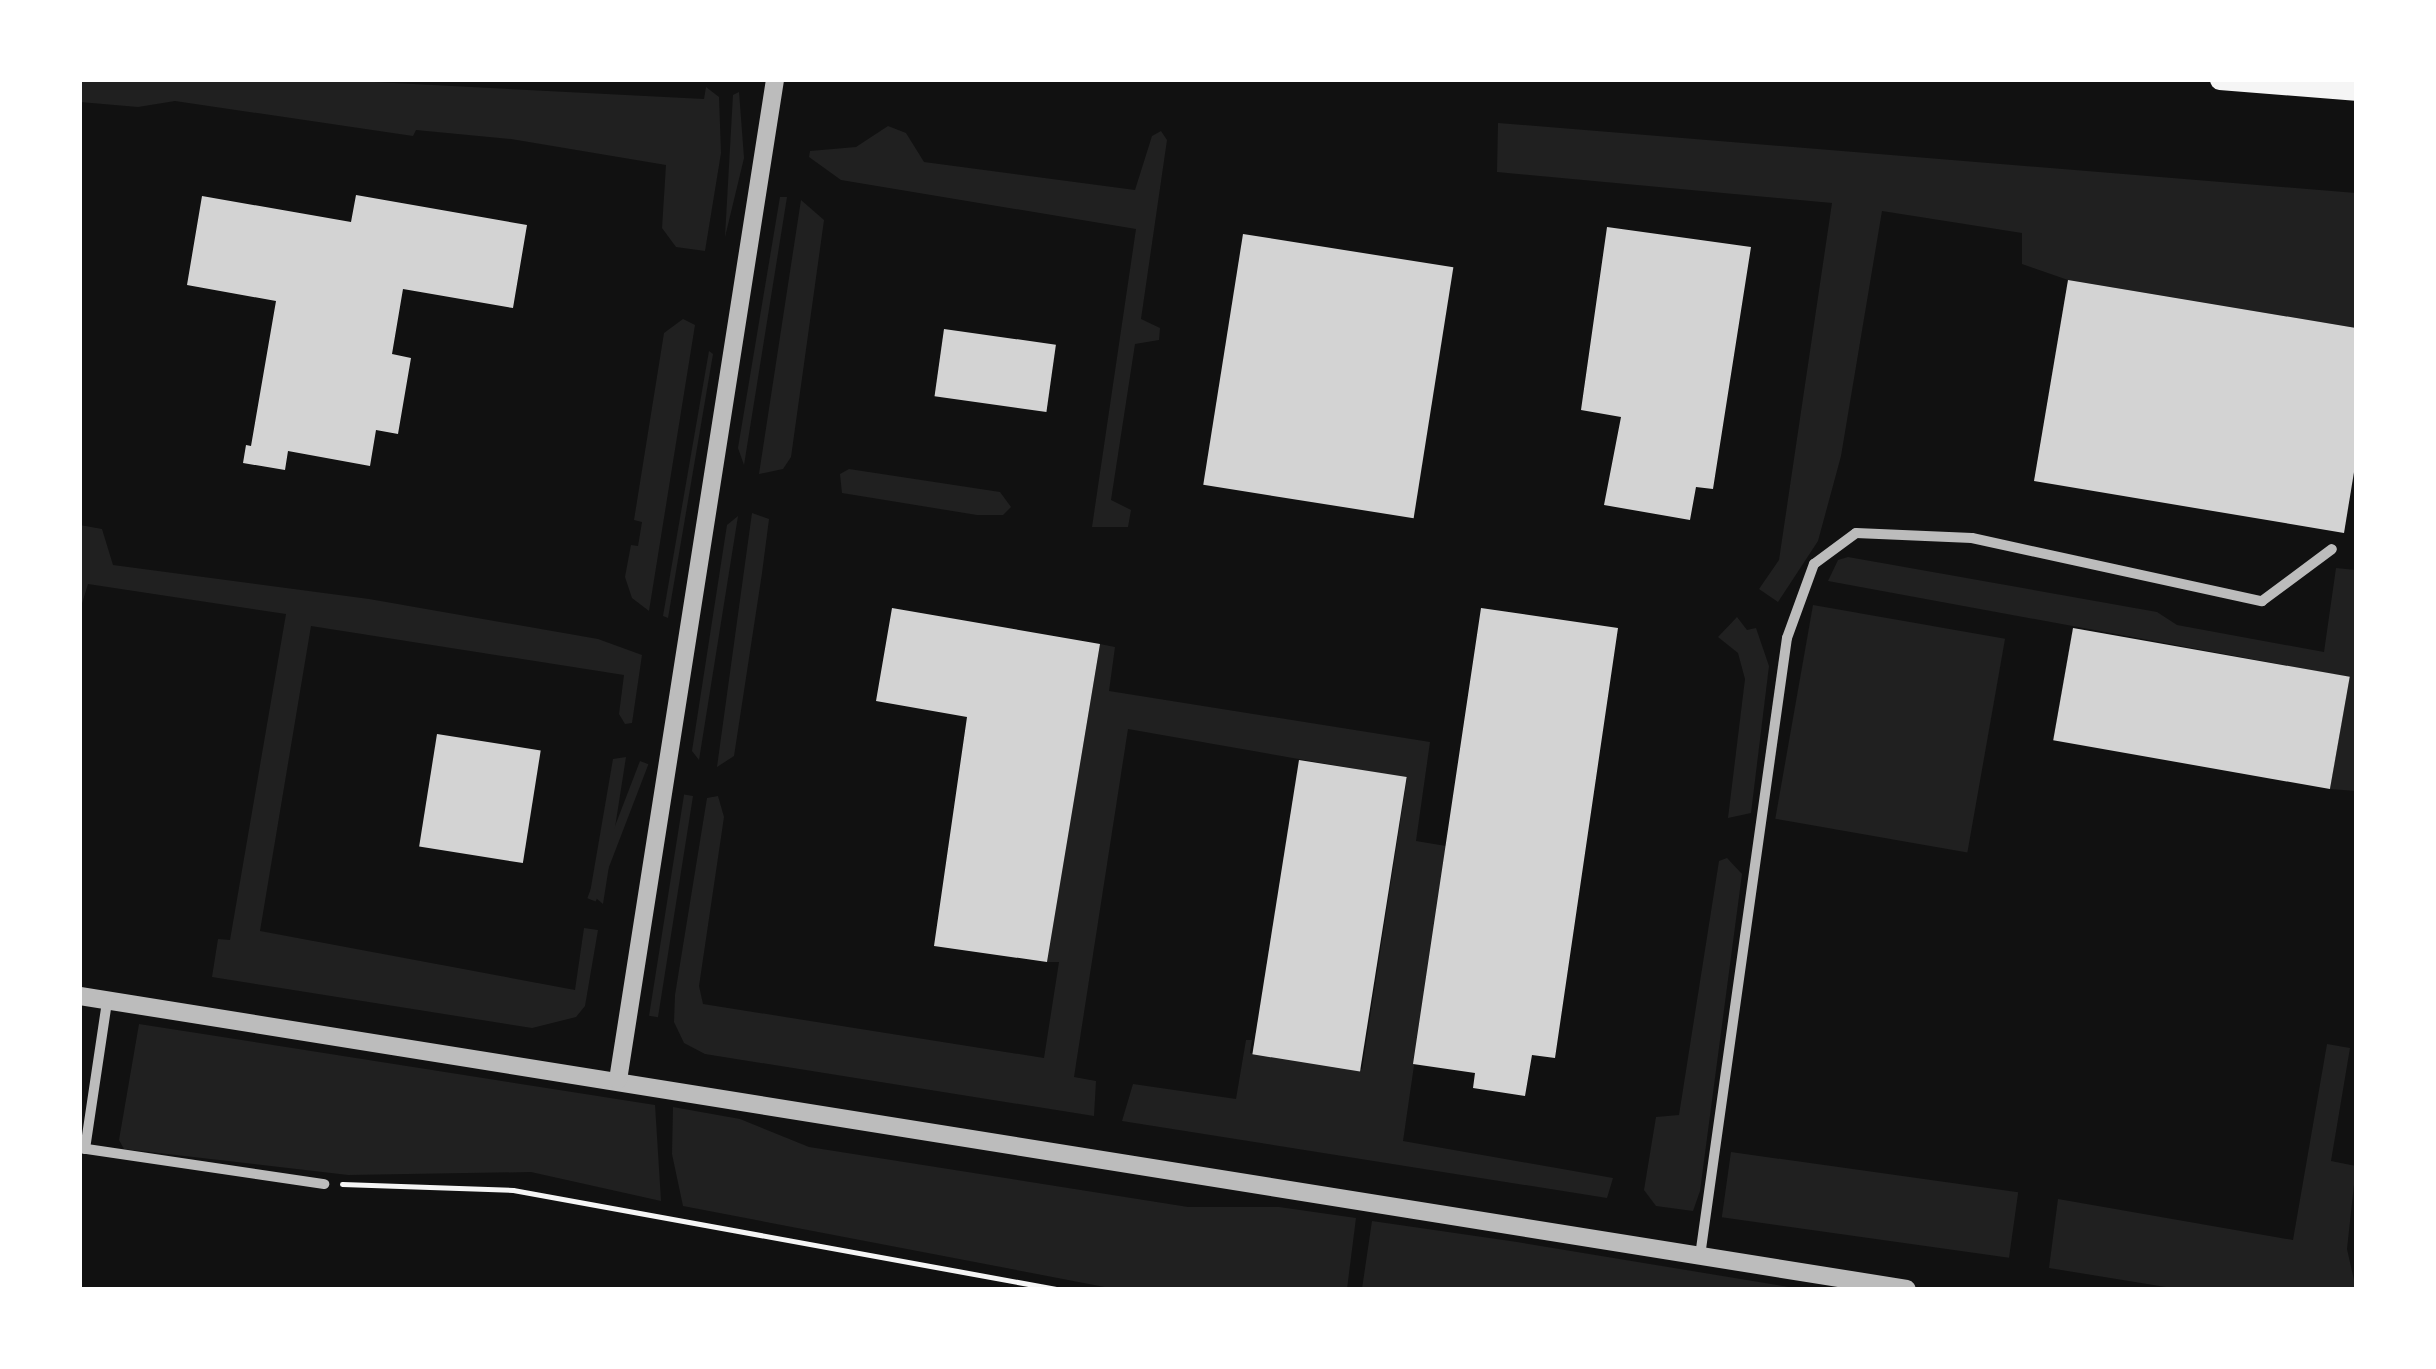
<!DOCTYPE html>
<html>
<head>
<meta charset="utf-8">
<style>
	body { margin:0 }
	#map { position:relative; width:2436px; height:1369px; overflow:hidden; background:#111; font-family:"Work Sans",sans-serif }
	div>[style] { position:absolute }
	.green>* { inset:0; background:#202020; transform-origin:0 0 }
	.building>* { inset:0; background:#d3d3d3; transform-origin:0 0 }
	.path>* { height:5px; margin:-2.5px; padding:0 2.5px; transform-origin:2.5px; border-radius:2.5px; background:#f5f5f5 }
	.minor>* { height:10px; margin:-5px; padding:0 5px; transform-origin:5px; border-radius:5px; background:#bcbcbc }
	.tertiary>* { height:18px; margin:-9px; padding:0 9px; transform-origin:9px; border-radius:9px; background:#bcbcbc }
	.secondary>* { height:20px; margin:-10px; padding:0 10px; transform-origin:10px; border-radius:10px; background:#f5f5f5 }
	span { translate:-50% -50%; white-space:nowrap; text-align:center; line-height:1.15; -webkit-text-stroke:10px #fff; paint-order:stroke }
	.frame { position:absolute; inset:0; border:82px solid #fff; pointer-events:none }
</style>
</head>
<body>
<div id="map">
	<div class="green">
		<i style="clip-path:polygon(80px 80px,336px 80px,704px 99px,706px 87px,719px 97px,721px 153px,705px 251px,676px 247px,662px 228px,666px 165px,511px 139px,416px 130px,413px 136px,175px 101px,138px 107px,80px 102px)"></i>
		<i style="clip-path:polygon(739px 92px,744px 158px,725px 237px,733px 95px)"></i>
		<i style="clip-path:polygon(1498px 123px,2356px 193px,2356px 328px,2068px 280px,2022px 264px,2022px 233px,1882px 211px,1841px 456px,1818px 541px,1778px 602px,1759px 589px,1779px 560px,1832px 203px,1497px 172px)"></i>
		<i style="clip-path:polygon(888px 126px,906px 133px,924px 162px,1135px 190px,1152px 136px,1161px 131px,1167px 140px,1141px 319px,1160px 328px,1159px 340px,1135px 344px,1111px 500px,1131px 510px,1128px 527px,1092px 527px,1136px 229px,841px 180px,809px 157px,810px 151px,856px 147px)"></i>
		<i style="clip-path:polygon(780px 197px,787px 197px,744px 465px,738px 448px)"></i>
		<i style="clip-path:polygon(801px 200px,824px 220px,791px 457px,783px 469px,759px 474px)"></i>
		<i style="clip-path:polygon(683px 319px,695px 325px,649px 611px,632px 598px,625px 577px,631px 545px,638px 546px,642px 522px,634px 520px,664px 333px)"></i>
		<i style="clip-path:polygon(709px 351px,713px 354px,668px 618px,663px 616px)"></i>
		<i style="clip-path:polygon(849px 469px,1000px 492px,1011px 507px,1003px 515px,977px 515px,842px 493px,840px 474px)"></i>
		<i style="clip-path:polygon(752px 513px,769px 519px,762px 573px,734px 756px,717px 767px)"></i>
		<i style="clip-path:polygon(738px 516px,699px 760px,692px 751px,727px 525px)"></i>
		<i style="clip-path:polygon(80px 525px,102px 529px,113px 565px,369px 599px,598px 639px,642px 655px,632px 723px,625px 724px,619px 714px,624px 675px,311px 626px,260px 931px,575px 990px,584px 928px,598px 930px,585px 1006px,576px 1017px,532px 1028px,212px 977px,218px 939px,230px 940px,286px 614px,88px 584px,80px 610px)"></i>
		<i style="clip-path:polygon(1848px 557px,2157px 612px,2177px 625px,2324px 652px,2336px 568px,2356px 570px,2356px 791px,2330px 789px,2349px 677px,1828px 581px,1838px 560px)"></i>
		<i style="left:1813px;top:605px;width:195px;height:217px;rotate:10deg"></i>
		<i style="clip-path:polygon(1737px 617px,1747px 630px,1756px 628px,1769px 666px,1751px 813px,1728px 818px,1745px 679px,1738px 653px,1718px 637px)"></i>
		<i style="clip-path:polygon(1100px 644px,1115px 647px,1109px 691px,1430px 742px,1416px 841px,1446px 846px,1403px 1141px,1613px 1178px,1607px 1198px,1122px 1121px,1133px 1084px,1236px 1099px,1246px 1040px,1252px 1040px,1250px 1053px,1362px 1069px,1407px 778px,1128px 729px,1074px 1077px,1096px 1081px,1094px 1116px,705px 1054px,684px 1043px,674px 1022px,675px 995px,707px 798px,718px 796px,724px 817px,699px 986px,703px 1004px,1044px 1058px,1059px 962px,1047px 962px)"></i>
		<i style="clip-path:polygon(626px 757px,603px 904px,590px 893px,613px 759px)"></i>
		<i style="left:640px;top:761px;width:9px;height:147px;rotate:21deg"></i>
		<i style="left:693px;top:796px;width:224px;height:9px;rotate:99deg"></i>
		<i style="clip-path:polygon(1727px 858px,1742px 874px,1700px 1191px,1693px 1211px,1656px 1206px,1644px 1190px,1656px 1117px,1679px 1115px,1719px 861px)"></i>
		<i style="clip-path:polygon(139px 1024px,655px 1105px,661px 1201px,531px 1172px,348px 1175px,124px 1149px,119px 1140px)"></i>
		<i style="clip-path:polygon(2327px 1044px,2350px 1048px,2331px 1161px,2356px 1166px,2347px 1249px,2356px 1289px,2178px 1289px,2049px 1268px,2058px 1199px,2293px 1240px)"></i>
		<i style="clip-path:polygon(673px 1107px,740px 1119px,809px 1147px,1188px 1207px,1279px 1207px,1356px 1218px,1347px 1289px,1115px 1289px,683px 1206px,672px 1154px)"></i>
		<i style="left:1731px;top:1152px;width:290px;height:66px;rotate:8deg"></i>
		<i style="clip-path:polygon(1372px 1221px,1517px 1242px,1801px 1289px,1362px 1289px)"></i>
	</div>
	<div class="building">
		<i style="clip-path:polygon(356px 195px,527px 225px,513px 308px,403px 289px,392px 354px,411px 358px,398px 434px,376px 430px,370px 466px,288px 451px,285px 470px,243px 463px,246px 445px,251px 446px,276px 301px,187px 285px,202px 196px,351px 222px)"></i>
		<i style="clip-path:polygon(1607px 227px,1751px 247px,1713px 489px,1696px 487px,1690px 520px,1604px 505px,1621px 417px,1581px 410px)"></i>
		<i style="left:1243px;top:234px;width:213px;height:254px;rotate:9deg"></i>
		<i style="clip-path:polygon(2068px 280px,2356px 328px,2356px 460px,2344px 533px,2034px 481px)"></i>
		<i style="left:944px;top:329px;width:113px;height:68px;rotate:8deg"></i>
		<i style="clip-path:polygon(892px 608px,1100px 644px,1047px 962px,934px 946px,967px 717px,876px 701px)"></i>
		<i style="clip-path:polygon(1481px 608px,1618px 628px,1555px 1058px,1532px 1055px,1525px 1096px,1473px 1088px,1475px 1073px,1413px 1064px)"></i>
		<i style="left:2073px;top:628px;width:281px;height:114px;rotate:10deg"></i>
		<i style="left:437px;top:734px;width:105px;height:114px;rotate:9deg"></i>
		<i style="left:1299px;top:760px;width:109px;height:298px;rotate:9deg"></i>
	</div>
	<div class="path">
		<i style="left:342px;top:1184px;width:171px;rotate:2deg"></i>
		<i style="left:513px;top:1190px;width:552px;rotate:10.33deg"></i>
	</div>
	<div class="minor">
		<i style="left:80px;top:1148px;width:247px;rotate:8.4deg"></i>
		<i style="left:85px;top:1149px;width:150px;rotate:-81.5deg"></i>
		<i style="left:1700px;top:1256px;width:624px;rotate:-81.99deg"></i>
		<i style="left:1787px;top:638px;width:79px;rotate:-70deg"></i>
		<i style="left:1814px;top:564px;width:52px;rotate:-36.4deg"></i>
		<i style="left:1856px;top:533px;width:116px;rotate:2.5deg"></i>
		<i style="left:1972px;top:538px;width:297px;rotate:12.3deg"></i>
		<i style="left:2262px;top:601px;width:87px;rotate:-36.6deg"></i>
	</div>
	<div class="tertiary">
		<i style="left:80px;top:996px;width:1850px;rotate:9.11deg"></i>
		<i style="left:618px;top:1080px;width:1012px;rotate:-81.08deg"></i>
	</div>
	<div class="secondary">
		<i style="left:2220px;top:80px;width:136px;rotate:4.6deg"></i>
	</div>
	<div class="frame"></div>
</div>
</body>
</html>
